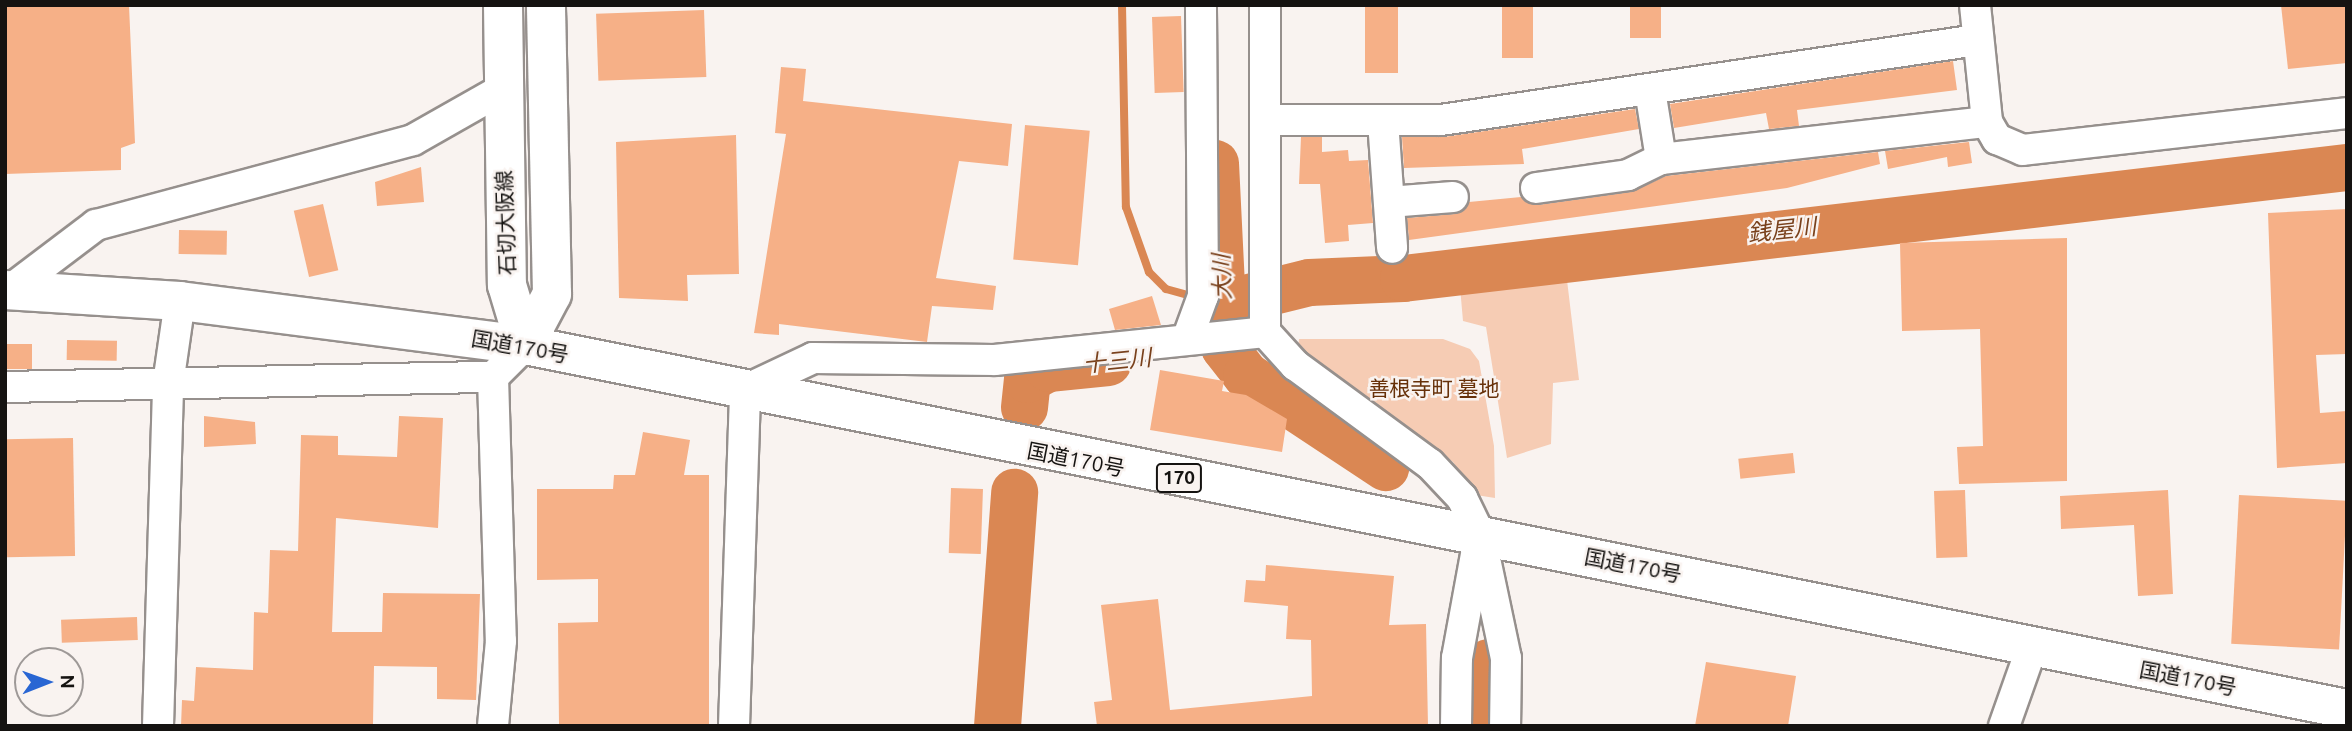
<!DOCTYPE html>
<html>
<head>
<meta charset="utf-8">
<style>
	body { margin:0 }
	#map { position:relative; width:2352px; height:731px; overflow:hidden; background:#f9f3f0; font-family:Ubuntu,"Noto Sans JP",sans-serif }
	div>[style] { position:absolute }
	.green>* { inset:0; background:#f6ccb4 }
	.stream>* { height:8px; margin:-4px; padding:0 4px; transform-origin:4px; border-radius:4px; background:#da8753 }
	.river>* { height:47px; margin:-23.5px; padding:0 23.5px; transform-origin:23.5px; border-radius:23.5px; background:#da8753 }
	.building>* { inset:0; background:#f6b087; transform-origin:0 0 }
	.roads { filter:drop-shadow(2px 0 #96908d) drop-shadow(-2px 0 #96908d) drop-shadow(0 2px #96908d) drop-shadow(0 -2px #96908d) }
	.minor>* { height:30px; margin:-15px; padding:0 15px; transform-origin:15px; border-radius:15px; background:#fff }
	.major>* { height:38px; margin:-19px; padding:0 19px; transform-origin:19px; border-radius:19px; background:#fff }
	.highway>* { height:38px; margin:-19px; padding:0 19px; transform-origin:19px; border-radius:19px; background:#fff }
	span { translate:-50% -50%; white-space:nowrap; text-align:center; line-height:1.15; -webkit-text-stroke:5px #f9f3f0; paint-order:stroke }
	.shield-label span { padding:2px 5px; background:#f9f3f0; border:2px solid; border-radius:5px; -webkit-text-stroke-width:0 }
	.shield-label { font-size:19px; color:#151311; font-weight:700 }
	.street-label { font-size:21px; color:#151311 }
	.park-label { font-size:21px; color:#673109 }
	.water-label { font-size:23px; color:#79411c; font-style:italic }
	.frame { position:absolute; inset:0; border:7px solid #151311; pointer-events:none }
	.north { position:absolute; left:14px; top:647px; width:70px; height:70px; box-sizing:border-box; background:#f9f3f0; border:2px solid #9e9997; border-radius:50%; rotate:89deg; font-size:19px; font-weight:700; line-height:28px; text-align:center; color:#151311 }
	.north::after { content:''; display:block; margin:auto; width:24px; height:32px; background:#2966d3; clip-path:polygon(50% 0,100% 100%,50% 72%,0 100%) }
</style>
</head>
<body>
<div id="map">
	<div class="green">
		<i style="clip-path:polygon(1567px 280px,1579px 380px,1553px 383px,1551px 444px,1507px 458px,1486px 327px,1463px 321px,1460px 287px)"></i>
		<i style="clip-path:polygon(1299px 339px,1443px 339px,1470px 349px,1479px 361px,1494px 446px,1495px 498px,1476px 495px,1453px 462px,1298px 348px)"></i>
	</div>
	<div class="stream">
		<i style="left:1122px;top:5px;width:202px;rotate:88.9deg"></i>
		<i style="left:1126px;top:207px;width:69px;rotate:70.5deg"></i>
		<i style="left:1149px;top:272px;width:24px;rotate:45deg"></i>
		<i style="left:1166px;top:289px;width:56px;rotate:15.5deg"></i>
	</div>
	<div class="river">
		<i style="left:1215px;top:163px;width:184px;rotate:87.2deg"></i>
		<i style="left:1224px;top:347px;width:36px;rotate:52deg"></i>
		<i style="left:1246px;top:375px;width:167px;rotate:33.5deg"></i>
		<i style="left:1220px;top:304px;width:92px;rotate:-13.9deg"></i>
		<i style="left:1309px;top:282px;width:94px;rotate:-2.4deg"></i>
		<i style="left:1403px;top:278px;width:951px;rotate:-6.71deg"></i>
		<i style="left:1024px;top:407px;width:28px;rotate:-84deg"></i>
		<i style="left:1027px;top:379px;width:24px;rotate:-28deg"></i>
		<i style="left:1048px;top:368px;width:60px;rotate:-5.7deg"></i>
		<i style="left:997px;top:726px;width:235px;rotate:-85.8deg"></i>
		<i style="left:1486px;top:726px;width:64px;rotate:-88.2deg"></i>
	</div>
	<div class="building">
		<i style="clip-path:polygon(5px 5px,129px 5px,135px 143px,121px 148px,121px 170px,5px 174px)"></i>
		<i style="left:1365px;top:5px;width:33px;height:68px"></i>
		<i style="left:1502px;top:5px;width:31px;height:53px"></i>
		<i style="left:1630px;top:5px;width:31px;height:33px"></i>
		<i style="clip-path:polygon(2281px 5px,2347px 5px,2347px 63px,2288px 69px)"></i>
		<i style="left:704px;top:10px;width:67px;height:108px;rotate:88deg"></i>
		<i style="left:1181px;top:16px;width:76px;height:29px;rotate:88deg"></i>
		<i style="clip-path:polygon(1953px 61px,1957px 90px,1797px 110px,1799px 126px,1769px 129px,1766px 113px,1674px 128px,1670px 104px)"></i>
		<i style="clip-path:polygon(781px 67px,806px 69px,803px 101px,1012px 124px,1008px 166px,959px 161px,936px 278px,996px 286px,993px 310px,932px 306px,927px 342px,779px 324px,779px 335px,754px 333px,786px 134px,775px 133px)"></i>
		<i style="clip-path:polygon(1635px 109px,1639px 129px,1522px 149px,1524px 164px,1404px 168px,1402px 137px,1444px 137px)"></i>
		<i style="left:1025px;top:125px;width:65px;height:135px;rotate:5deg"></i>
		<i style="clip-path:polygon(736px 135px,739px 274px,687px 275px,688px 301px,619px 298px,616px 142px)"></i>
		<i style="clip-path:polygon(1301px 137px,1322px 137px,1322px 152px,1348px 150px,1349px 161px,1368px 160px,1373px 223px,1348px 225px,1349px 241px,1325px 243px,1320px 184px,1299px 184px)"></i>
		<i style="clip-path:polygon(1969px 142px,1972px 163px,1948px 167px,1947px 157px,1888px 169px,1885px 151px)"></i>
		<i style="clip-path:polygon(1878px 152px,1880px 164px,1787px 188px,1409px 240px,1407px 218px,1455px 214px,1469px 202px,1521px 197px,1538px 205px,1631px 192px,1666px 176px)"></i>
		<i style="clip-path:polygon(421px 167px,424px 202px,377px 206px,375px 182px)"></i>
		<i style="left:323px;top:204px;width:68px;height:30px;rotate:77deg"></i>
		<i style="clip-path:polygon(2347px 209px,2347px 354px,2316px 355px,2320px 413px,2347px 411px,2347px 463px,2277px 468px,2268px 213px)"></i>
		<i style="left:179px;top:230px;width:48px;height:24px;rotate:1deg"></i>
		<i style="clip-path:polygon(2067px 238px,2067px 481px,1959px 484px,1957px 447px,1983px 446px,1980px 329px,1902px 331px,1900px 243px)"></i>
		<i style="clip-path:polygon(1152px 296px,1161px 325px,1115px 330px,1109px 309px)"></i>
		<i style="left:67px;top:340px;width:50px;height:20px;rotate:1deg"></i>
		<i style="left:5px;top:344px;width:27px;height:25px"></i>
		<i style="clip-path:polygon(1160px 370px,1224px 381px,1222px 391px,1246px 395px,1287px 419px,1282px 452px,1150px 430px)"></i>
		<i style="clip-path:polygon(204px 416px,255px 422px,256px 444px,204px 447px)"></i>
		<i style="clip-path:polygon(399px 416px,443px 418px,438px 528px,336px 518px,332px 632px,382px 632px,383px 593px,480px 594px,476px 700px,437px 699px,437px 667px,374px 666px,373px 724px,181px 726px,182px 700px,194px 701px,196px 667px,253px 670px,254px 612px,268px 613px,270px 550px,298px 551px,301px 435px,338px 436px,338px 455px,397px 457px)"></i>
		<i style="clip-path:polygon(643px 432px,690px 440px,684px 475px,709px 475px,709px 726px,559px 726px,558px 623px,598px 622px,598px 579px,537px 580px,537px 489px,613px 489px,614px 475px,635px 475px)"></i>
		<i style="left:73px;top:438px;width:118px;height:68px;rotate:89deg"></i>
		<i style="left:1793px;top:453px;width:20px;height:55px;rotate:84deg"></i>
		<i style="left:951px;top:488px;width:32px;height:65px;rotate:2deg"></i>
		<i style="left:1965px;top:490px;width:67px;height:31px;rotate:88deg"></i>
		<i style="clip-path:polygon(2168px 490px,2173px 594px,2138px 596px,2134px 525px,2061px 529px,2060px 496px)"></i>
		<i style="left:2239px;top:495px;width:108px;height:149px;rotate:3deg"></i>
		<i style="clip-path:polygon(1266px 565px,1394px 576px,1389px 625px,1426px 624px,1428px 726px,1097px 726px,1094px 702px,1112px 700px,1101px 605px,1158px 599px,1170px 710px,1312px 696px,1311px 640px,1286px 639px,1288px 606px,1244px 602px,1246px 580px,1265px 581px)"></i>
		<i style="left:137px;top:617px;width:23px;height:76px;rotate:88deg"></i>
		<i style="clip-path:polygon(1706px 662px,1796px 676px,1788px 726px,1695px 726px)"></i>
	</div>
	<div class="roads">
		<div class="minor">
			<i style="left:1265px;top:5px;width:327px;rotate:90deg"></i>
			<i style="left:1265px;top:332px;width:45px;rotate:47.7deg"></i>
			<i style="left:1295px;top:365px;width:167px;rotate:36.3deg"></i>
			<i style="left:1430px;top:464px;width:47px;rotate:46.7deg"></i>
			<i style="left:1462px;top:498px;width:41px;rotate:64.1deg"></i>
			<i style="left:1480px;top:535px;width:126px;rotate:78.1deg"></i>
			<i style="left:1506px;top:658px;width:68px;rotate:90.8deg"></i>
			<i style="left:1975px;top:5px;width:118px;rotate:84.1deg"></i>
			<i style="left:1987px;top:122px;width:20px;rotate:60deg"></i>
			<i style="left:1997px;top:139px;width:28px;rotate:23deg"></i>
			<i style="left:2023px;top:150px;width:326px;rotate:-6.5deg"></i>
			<i style="left:1650px;top:90px;width:70px;rotate:80.9deg"></i>
			<i style="left:1661px;top:159px;width:328px;rotate:-6.5deg"></i>
			<i style="left:1267px;top:120px;width:174px"></i>
			<i style="left:1441px;top:120px;width:542px;rotate:-8.49deg"></i>
			<i style="left:1383px;top:121px;width:127px;rotate:85.9deg"></i>
			<i style="left:1536px;top:188px;width:93px;rotate:-8deg"></i>
			<i style="left:1628px;top:175px;width:37px;rotate:-26deg"></i>
			<i style="left:1389px;top:202px;width:64px;rotate:-4.5deg"></i>
			<i style="left:10px;top:290px;width:108px;rotate:-37.1deg"></i>
			<i style="left:96px;top:225px;width:328px;rotate:-15deg"></i>
			<i style="left:413px;top:140px;width:101px;rotate:-29.6deg"></i>
			<i style="left:1188px;top:337px;width:44px;rotate:-69.9deg"></i>
			<i style="left:1203px;top:296px;width:291px;rotate:-90.4deg"></i>
			<i style="left:493px;top:377px;width:264px;rotate:88.3deg"></i>
			<i style="left:501px;top:641px;width:85px;rotate:95.4deg"></i>
			<i style="left:5px;top:387px;width:488px;rotate:-1.2deg"></i>
			<i style="left:493px;top:377px;width:45px;rotate:-45deg"></i>
			<i style="left:158px;top:726px;width:342px;rotate:-88.3deg"></i>
			<i style="left:168px;top:384px;width:84px;rotate:-81.8deg"></i>
			<i style="left:734px;top:726px;width:336px;rotate:-88.1deg"></i>
			<i style="left:745px;top:390px;width:75px;rotate:-25.2deg"></i>
			<i style="left:813px;top:358px;width:182px;rotate:0.6deg"></i>
			<i style="left:995px;top:360px;width:271px;rotate:-5.9deg"></i>
			<i style="left:1456px;top:726px;width:68px;rotate:-89.2deg"></i>
			<i style="left:1457px;top:658px;width:111px;rotate:-79.6deg"></i>
			<i style="left:2004px;top:726px;width:84px;rotate:-70.5deg"></i>
		</div>
		<div class="major">
			<i style="left:503px;top:5px;width:280px;rotate:89.2deg"></i>
			<i style="left:507px;top:285px;width:63px;rotate:73.3deg"></i>
			<i style="left:525px;top:345px;width:58px;rotate:-62.1deg"></i>
			<i style="left:552px;top:294px;width:289px;rotate:-91.2deg"></i>
		</div>
		<div class="highway">
			<i style="left:5px;top:290px;width:175px;rotate:3.6deg"></i>
			<i style="left:180px;top:301px;width:348px;rotate:7.3deg"></i>
			<i style="left:525px;top:345px;width:1858px;rotate:11.3deg"></i>
		</div>
	</div>
	<div class="shield-label">
		<span style="left:1179px;top:478px">170</span>
	</div>
	<div class="street-label">
		<span style="left:505px;top:223px;rotate:-92deg">石切大阪線</span>
		<span style="left:520px;top:346px;rotate:10deg">国道170号</span>
		<span style="left:1076px;top:459px;rotate:11deg">国道170号</span>
		<span style="left:1633px;top:565px;rotate:11deg">国道170号</span>
		<span style="left:2188px;top:678px;rotate:11deg">国道170号</span>
	</div>
	<div class="park-label">
		<span style="left:1434px;top:388px">善根寺町 墓地</span>
	</div>
	<div class="water-label">
		<span style="left:1782px;top:230px;rotate:-6deg">銭屋川</span>
		<span style="left:1222px;top:277px;rotate:-92deg">大川</span>
		<span style="left:1117px;top:361px;rotate:-6deg">十三川</span>
	</div>
	<div class="frame"></div>
	<div class="north">N</div>
</div>
</body>
</html>
